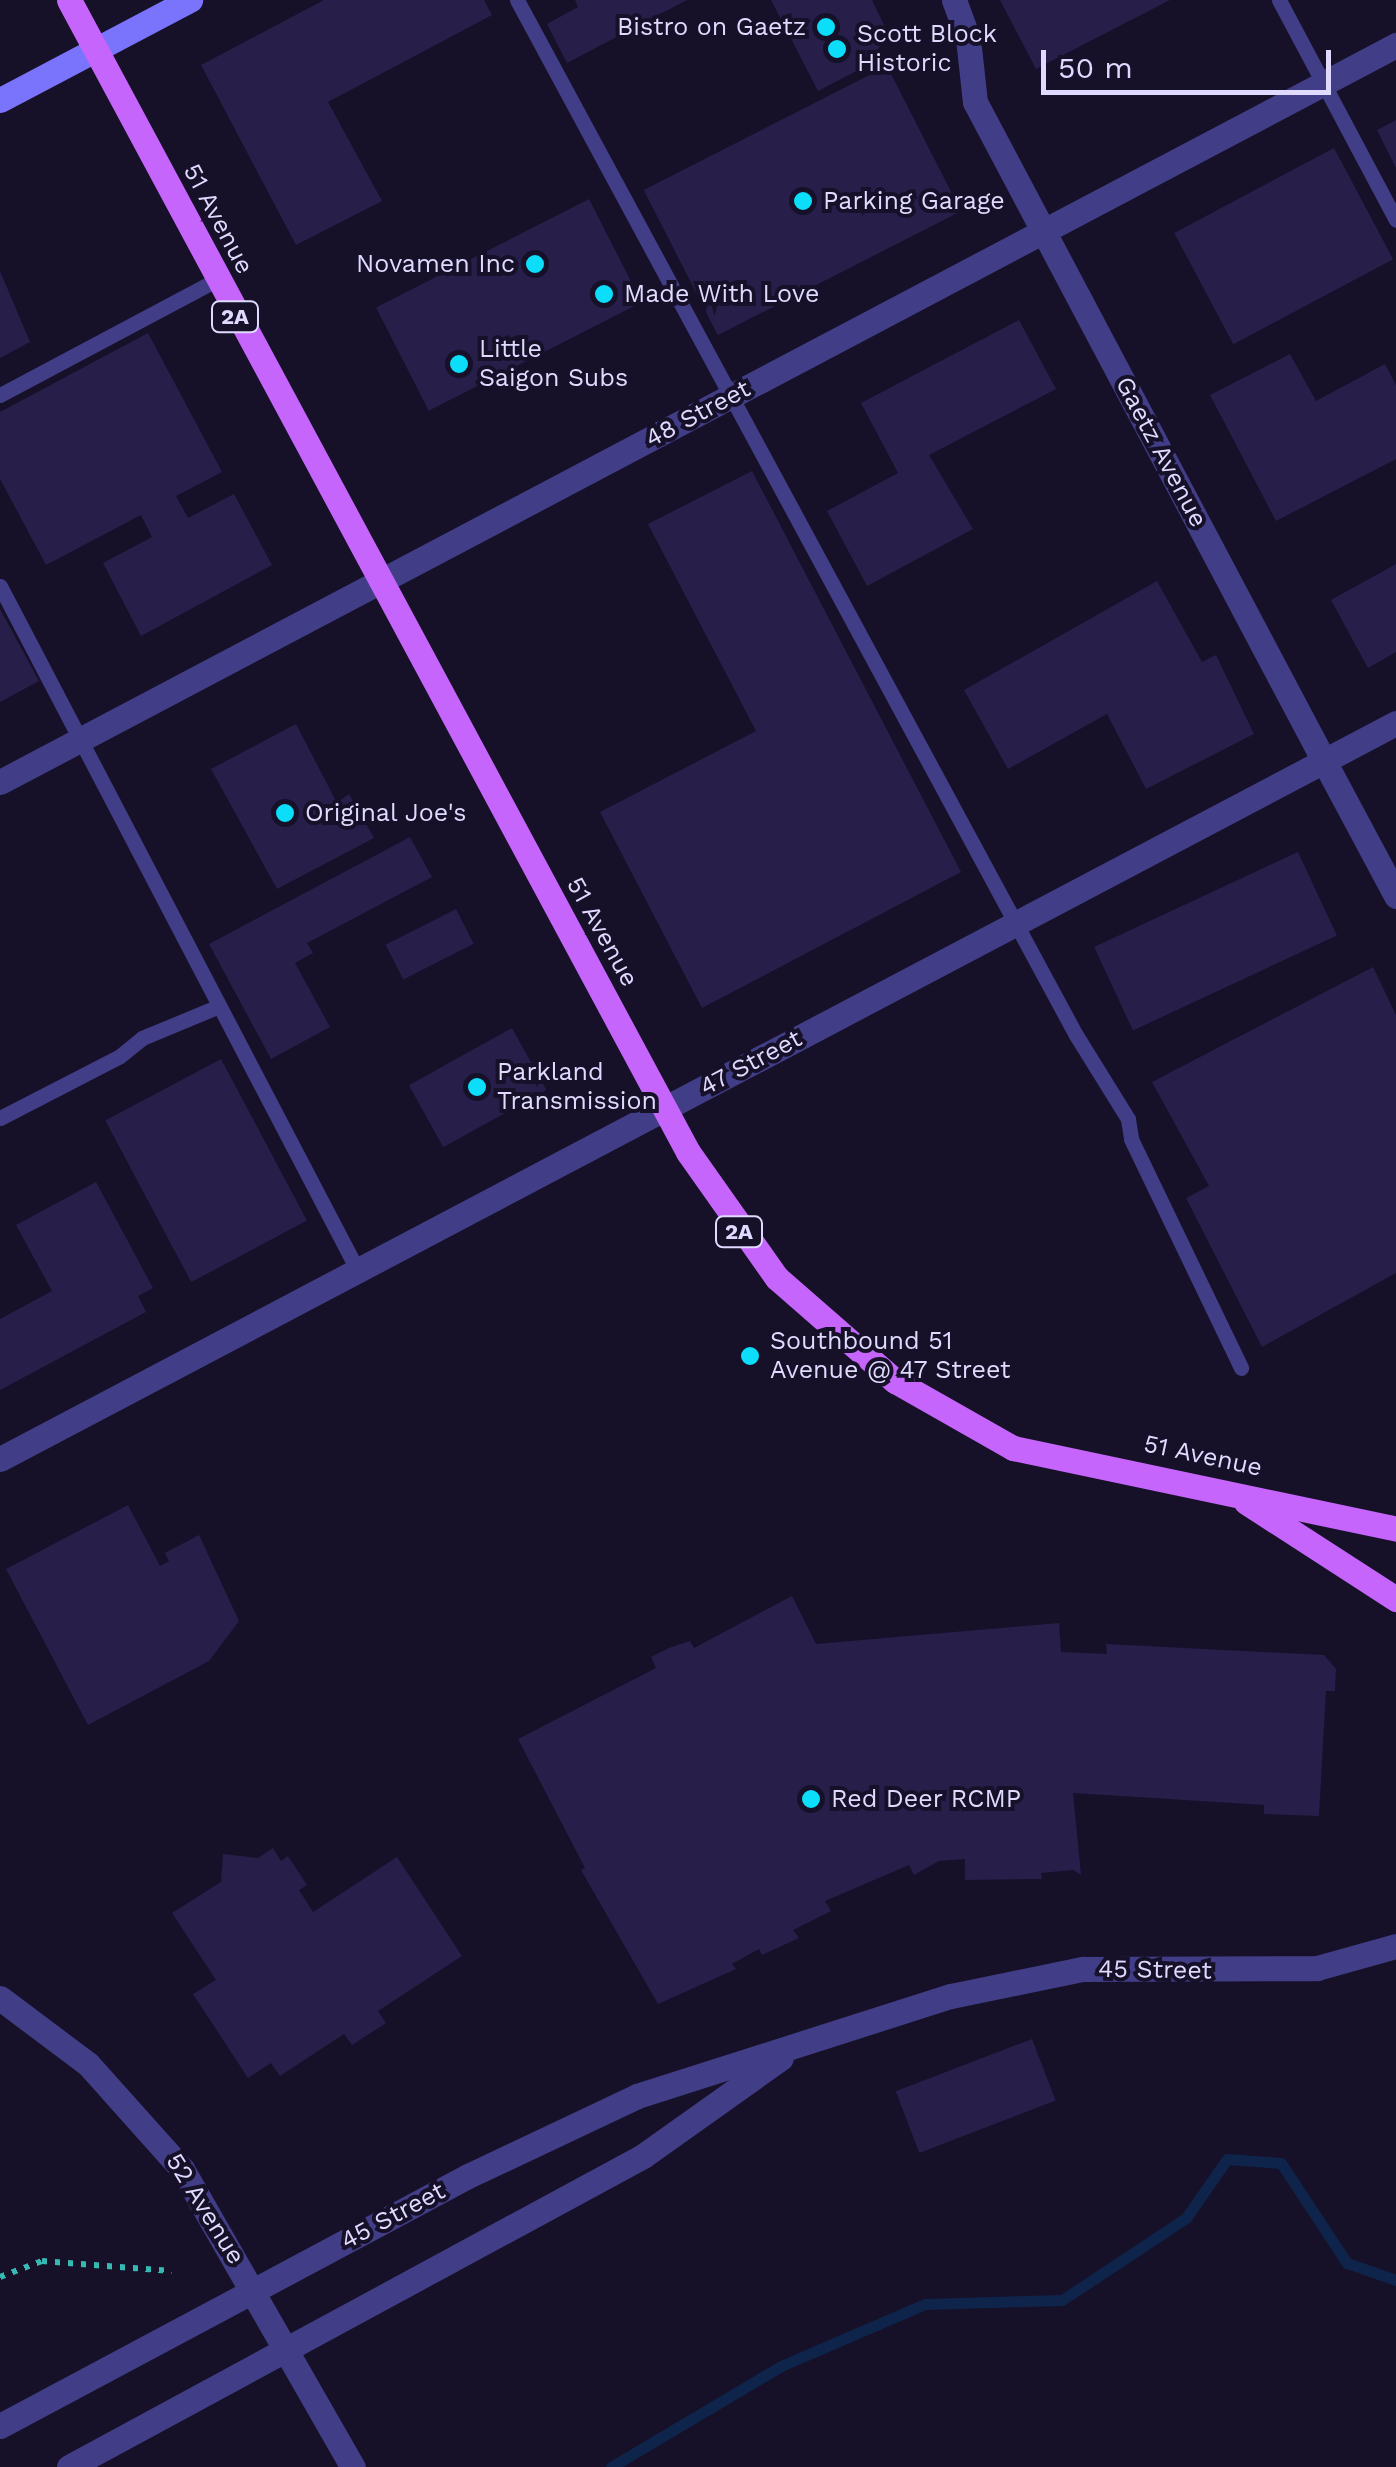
<!DOCTYPE html>
<html>
<head>
<meta charset="utf-8">
<style>
	body { margin:0 }
	#map { position:relative; width:1396px; height:2467px; overflow:hidden; background:#161129; font-family:"Work Sans",sans-serif }
	div>[style] { position:absolute }
	.stream>* { height:11px; margin:-5.5px; padding:0 5.5px; transform-origin:5.5px; border-radius:5.5px; background:#0e244b }
	.building>* { inset:0; background:#271e4a; transform-origin:0 0 }
	.path>* { height:6px; margin-top:-3px; transform-origin:0; background:repeating-linear-gradient(90deg,#34b9b3 0 5px,transparent 0 13px) }
	.service>* { height:15px; margin:-7.5px; padding:0 7.5px; transform-origin:7.5px; border-radius:7.5px; background:#413e87 }
	.minor>* { height:25px; margin:-12.5px; padding:0 12.5px; transform-origin:12.5px; border-radius:12.5px; background:#413e87 }
	.tertiary>* { height:25px; margin:-12.5px; padding:0 12.5px; transform-origin:12.5px; border-radius:12.5px; background:#413e87 }
	.secondary>* { height:25px; margin:-12.5px; padding:0 12.5px; transform-origin:12.5px; border-radius:12.5px; background:#7974fb }
	.primary>* { height:25px; margin:-12.5px; padding:0 12.5px; transform-origin:12.5px; border-radius:12.5px; background:#c565fb }
	.dots>* { width:28px; height:28px; translate:-50% -50%; box-sizing:border-box; border:5px solid #161129; border-radius:50% }
	span { translate:-50% -50%; white-space:nowrap; text-align:center; line-height:1.15; -webkit-text-stroke:8px #161129; paint-order:stroke }
	.shield-label span { padding:2px 8px; background:#161129; border:2px solid; border-radius:8px; -webkit-text-stroke-width:0 }
	.shield-label { font-size:22px; color:#dfdafe; font-weight:700 }
	.poi-label { font-size:25px; color:#dfdafe }
	.right { translate:-100% -50%; text-align:right }
	.left { translate:0 -50%; text-align:left }
	.street-label { font-size:25px; color:#dfdafe }
	.scale { position:absolute; left:1041px; top:50px; width:290px; height:45px; box-sizing:border-box; border:5px solid #dfdafe; border-top:0; padding-left:12px; font-size:30px; line-height:35px; white-space:nowrap; color:#dfdafe; -webkit-text-stroke:8px #161129; paint-order:stroke }
</style>
</head>
<body>
<div id="map">
	<div class="stream">
		<i style="left:611px;top:2467px;width:198px;rotate:-30.7deg"></i>
		<i style="left:781px;top:2366px;width:157px;rotate:-23.3deg"></i>
		<i style="left:925px;top:2304px;width:137px;rotate:-1.7deg"></i>
		<i style="left:1062px;top:2300px;width:149px;rotate:-33.5deg"></i>
		<i style="left:1186px;top:2218px;width:72px;rotate:-55.2deg"></i>
		<i style="left:1227px;top:2159px;width:54px;rotate:4.2deg"></i>
		<i style="left:1281px;top:2163px;width:120px;rotate:56.6deg"></i>
		<i style="left:1347px;top:2263px;width:52px;rotate:19.1deg"></i>
	</div>
	<div class="building">
		<i style="clip-path:polygon(324px 0,484px 0,492px 15px,328px 102px,382px 201px,296px 245px,201px 65px)"></i>
		<i style="clip-path:polygon(575px 0,687px 0,567px 63px,547px 24px,578px 7px)"></i>
		<i style="clip-path:polygon(771px 0,872px 0,888px 33px,868px 65px,818px 91px)"></i>
		<i style="clip-path:polygon(1000px 0,1170px 0,1036px 69px)"></i>
		<i style="left:887px;top:66px;width:163px;height:273px;rotate:63deg"></i>
		<i style="clip-path:polygon(1396px 120px,1396px 168px,1377px 130px)"></i>
		<i style="left:1334px;top:148px;width:126px;height:181px;rotate:62deg"></i>
		<i style="left:589px;top:199px;width:116px;height:239px;rotate:63deg"></i>
		<i style="clip-path:polygon(0 271px,30px 342px,0 358px)"></i>
		<i style="clip-path:polygon(1019px 320px,1056px 389px,929px 455px,973px 529px,867px 586px,827px 511px,898px 473px,861px 403px)"></i>
		<i style="clip-path:polygon(148px 333px,222px 472px,176px 496px,188px 518px,234px 494px,272px 565px,141px 636px,103px 563px,152px 537px,141px 515px,46px 565px,0 479px,0 412px)"></i>
		<i style="clip-path:polygon(1290px 354px,1316px 401px,1385px 364px,1396px 385px,1396px 459px,1276px 521px,1210px 395px)"></i>
		<i style="clip-path:polygon(752px 471px,961px 872px,702px 1008px,600px 812px,756px 731px,648px 524px)"></i>
		<i style="clip-path:polygon(1396px 564px,1396px 652px,1368px 668px,1331px 600px)"></i>
		<i style="clip-path:polygon(1157px 581px,1202px 662px,1216px 655px,1254px 734px,1146px 789px,1107px 714px,1008px 769px,964px 690px)"></i>
		<i style="clip-path:polygon(0 609px,39px 681px,0 702px)"></i>
		<i style="clip-path:polygon(296px 724px,337px 803px,349px 794px,374px 838px,277px 889px,211px 769px)"></i>
		<i style="clip-path:polygon(410px 837px,432px 877px,307px 943px,313px 953px,295px 963px,330px 1027px,271px 1059px,209px 944px)"></i>
		<i style="left:1298px;top:852px;width:92px;height:225px;rotate:65deg"></i>
		<i style="left:456px;top:909px;width:39px;height:79px;rotate:63deg"></i>
		<i style="clip-path:polygon(1373px 967px,1396px 1015px,1396px 1273px,1262px 1347px,1186px 1198px,1209px 1186px,1152px 1082px)"></i>
		<i style="left:512px;top:1028px;width:71px;height:118px;rotate:61deg"></i>
		<i style="left:221px;top:1059px;width:183px;height:131px;rotate:62deg"></i>
		<i style="clip-path:polygon(96px 1182px,153px 1288px,138px 1296px,146px 1312px,0 1390px,0 1319px,52px 1291px,16px 1225px)"></i>
		<i style="clip-path:polygon(128px 1505px,160px 1566px,169px 1561px,165px 1553px,199px 1535px,239px 1621px,209px 1661px,88px 1725px,6px 1569px)"></i>
		<i style="clip-path:polygon(792px 1596px,816px 1644px,1059px 1623px,1061px 1652px,1107px 1654px,1106px 1644px,1324px 1655px,1336px 1669px,1335px 1691px,1326px 1691px,1319px 1816px,1264px 1814px,1264px 1805px,1073px 1793px,1081px 1875px,1073px 1870px,1041px 1873px,1042px 1879px,965px 1880px,965px 1859px,939px 1861px,914px 1875px,909px 1865px,825px 1901px,831px 1911px,793px 1930px,799px 1938px,762px 1955px,759px 1949px,732px 1964px,736px 1969px,658px 2004px,581px 1870px,585px 1868px,518px 1739px,656px 1668px,651px 1657px,669px 1648px,690px 1641px,694px 1648px)"></i>
		<i style="clip-path:polygon(273px 1848px,281px 1861px,288px 1856px,307px 1885px,299px 1890px,313px 1912px,397px 1857px,462px 1956px,378px 2011px,386px 2023px,352px 2045px,344px 2034px,280px 2076px,271px 2063px,248px 2078px,193px 1994px,216px 1980px,172px 1913px,221px 1882px,223px 1854px,258px 1858px)"></i>
		<i style="left:1032px;top:2039px;width:66px;height:146px;rotate:69deg"></i>
	</div>
	<div class="path">
		<i style="left:0;top:2277px;width:45px;rotate:-20.9deg"></i>
		<i style="left:42px;top:2261px;width:130px;rotate:4.4deg"></i>
	</div>
	<div class="service">
		<i style="left:517px;top:0;width:1176px;rotate:61.63deg"></i>
		<i style="left:1076px;top:1035px;width:99px;rotate:58.2deg"></i>
		<i style="left:1128px;top:1119px;width:20px;rotate:81deg"></i>
		<i style="left:1131px;top:1139px;width:254px;rotate:64.3deg"></i>
		<i style="left:1279px;top:0;width:249px;rotate:62deg"></i>
		<i style="left:0;top:395px;width:245px;rotate:-28deg"></i>
		<i style="left:0;top:586px;width:773px;rotate:62.41deg"></i>
		<i style="left:0;top:1118px;width:135px;rotate:-27.3deg"></i>
		<i style="left:120px;top:1056px;width:28px;rotate:-39deg"></i>
		<i style="left:142px;top:1038px;width:81px;rotate:-22.5deg"></i>
	</div>
	<div class="minor">
		<i style="left:1324px;top:761px;width:153px;rotate:61.9deg"></i>
	</div>
	<div class="tertiary">
		<i style="left:954px;top:0;width:40px;rotate:69.8deg"></i>
		<i style="left:968px;top:38px;width:64px;rotate:83.8deg"></i>
		<i style="left:975px;top:102px;width:746px;rotate:62.09deg"></i>
		<i style="left:0;top:782px;width:1579px;rotate:-27.83deg"></i>
		<i style="left:0;top:1459px;width:1578px;rotate:-27.8deg"></i>
		<i style="left:0;top:1998px;width:110px;rotate:36.9deg"></i>
		<i style="left:88px;top:2064px;width:141px;rotate:48.2deg"></i>
		<i style="left:182px;top:2169px;width:344px;rotate:60.2deg"></i>
		<i style="left:0;top:2426px;width:531px;rotate:-28.11deg"></i>
		<i style="left:468px;top:2176px;width:187px;rotate:-25.3deg"></i>
		<i style="left:637px;top:2096px;width:330px;rotate:-17.7deg"></i>
		<i style="left:951px;top:1996px;width:135px;rotate:-11.6deg"></i>
		<i style="left:1083px;top:1969px;width:234px;rotate:-0.2deg"></i>
		<i style="left:1317px;top:1968px;width:82px;rotate:-15.6deg"></i>
		<i style="left:69px;top:2467px;width:653px;rotate:-28.45deg"></i>
		<i style="left:643px;top:2156px;width:169px;rotate:-35.4deg"></i>
	</div>
	<div class="secondary">
		<i style="left:0;top:100px;width:215px;rotate:-27.8deg"></i>
	</div>
	<div class="primary">
		<i style="left:69px;top:0;width:1308px;rotate:61.75deg"></i>
		<i style="left:688px;top:1152px;width:154px;rotate:54.8deg"></i>
		<i style="left:777px;top:1278px;width:157px;rotate:41.1deg"></i>
		<i style="left:895px;top:1381px;width:136px;rotate:29.6deg"></i>
		<i style="left:1013px;top:1448px;width:391px;rotate:11.9deg"></i>
		<i style="left:1246px;top:1502px;width:179px;rotate:32.9deg"></i>
	</div>
	<div class="dots">
		<i style="left:826px;top:27px;background:#0cdef9"></i>
		<i style="left:837px;top:49px;background:#0cdef9"></i>
		<i style="left:803px;top:201px;background:#0cdef9"></i>
		<i style="left:535px;top:264px;background:#0cdef9"></i>
		<i style="left:604px;top:294px;background:#0cdef9"></i>
		<i style="left:459px;top:364px;background:#0cdef9"></i>
		<i style="left:285px;top:813px;background:#0cdef9"></i>
		<i style="left:477px;top:1087px;background:#0cdef9"></i>
		<i style="left:750px;top:1356px;background:#0cdef9"></i>
		<i style="left:811px;top:1799px;background:#0cdef9"></i>
	</div>
	<div class="shield-label">
		<span style="left:235px;top:317px">2A</span>
		<span style="left:739px;top:1232px">2A</span>
	</div>
	<div class="poi-label">
		<span class="right" style="left:806px;top:27px">Bistro on Gaetz</span>
		<span class="left" style="left:857px;top:49px">Scott Block<br>Historic</span>
		<span class="left" style="left:823px;top:201px">Parking Garage</span>
		<span class="right" style="left:515px;top:264px">Novamen Inc</span>
		<span class="left" style="left:624px;top:294px">Made With Love</span>
		<span class="left" style="left:479px;top:364px">Little<br>Saigon Subs</span>
		<span class="left" style="left:305px;top:813px">Original Joe's</span>
		<span class="left" style="left:497px;top:1087px">Parkland<br>Transmission</span>
		<span class="left" style="left:770px;top:1356px">Southbound 51<br>Avenue @ 47 Street</span>
		<span class="left" style="left:831px;top:1799px">Red Deer RCMP</span>
	</div>
	<div class="street-label">
		<span style="left:218px;top:219px;rotate:62deg">51 Avenue</span>
		<span style="left:698px;top:414px;rotate:-28deg">48 Street</span>
		<span style="left:1161px;top:452px;rotate:62deg">Gaetz Avenue</span>
		<span style="left:602px;top:932px;rotate:61deg">51 Avenue</span>
		<span style="left:751px;top:1063px;rotate:-28deg">47 Street</span>
		<span style="left:1203px;top:1456px;rotate:12deg">51 Avenue</span>
		<span style="left:1155px;top:1970px;rotate:1deg">45 Street</span>
		<span style="left:205px;top:2209px;rotate:58deg">52 Avenue</span>
		<span style="left:393px;top:2216px;rotate:-28deg">45 Street</span>
	</div>
	<div class="scale">50 m</div>
</div>
</body>
</html>
